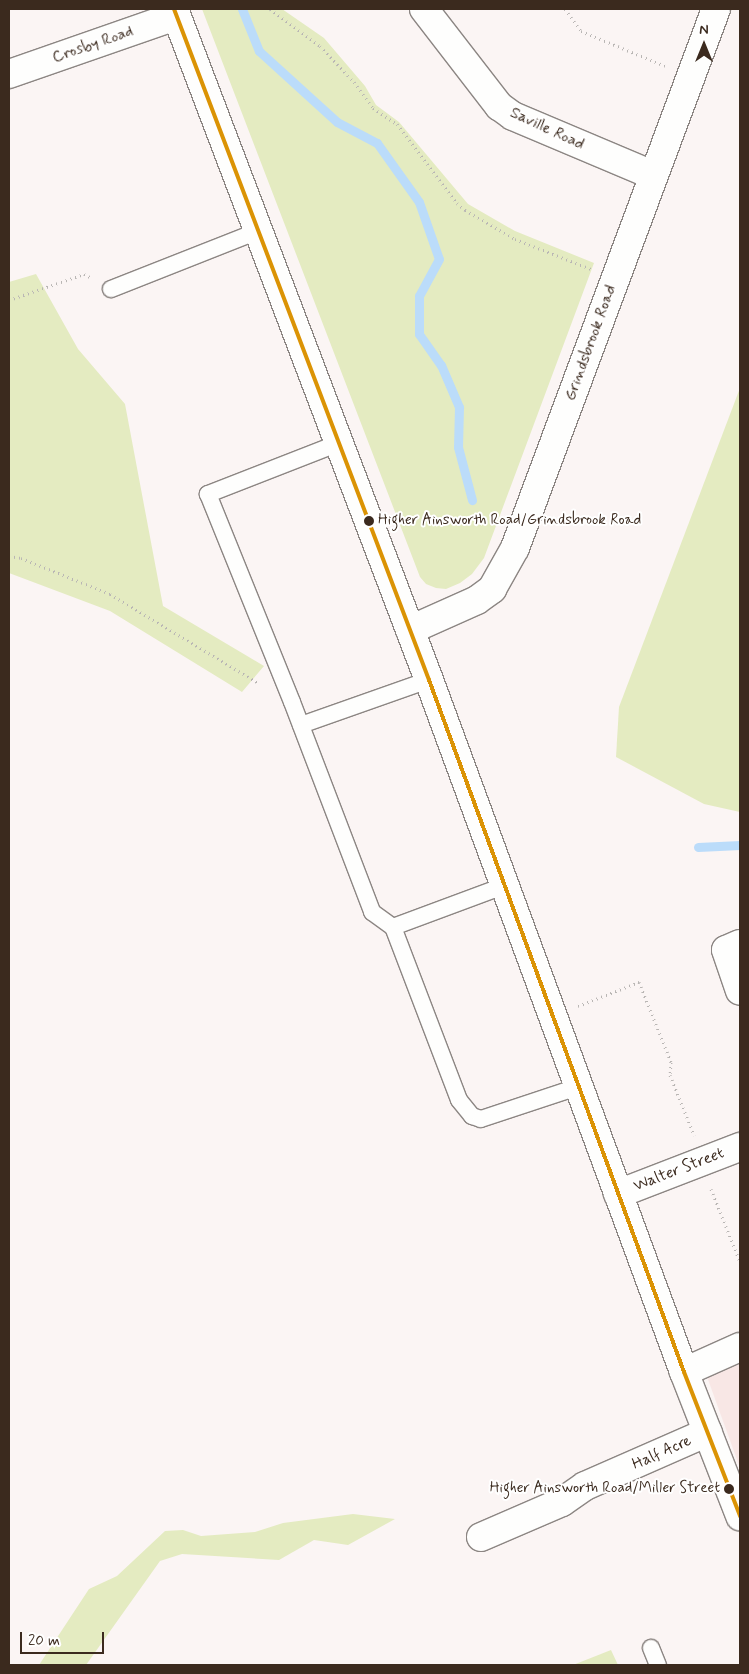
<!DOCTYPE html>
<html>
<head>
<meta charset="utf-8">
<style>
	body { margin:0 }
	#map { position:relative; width:749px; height:1674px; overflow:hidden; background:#fbf5f4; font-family:Mynerve,sans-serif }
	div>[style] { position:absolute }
	.built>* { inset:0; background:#f8e7e5 }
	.green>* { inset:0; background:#e4ebc1 }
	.stream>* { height:9px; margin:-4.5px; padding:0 4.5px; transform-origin:4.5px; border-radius:4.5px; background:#bbdcfa }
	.path>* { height:3px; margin-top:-1.5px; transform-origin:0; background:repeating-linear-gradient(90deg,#b9b6b4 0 1px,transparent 0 5px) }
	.roads { filter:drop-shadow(1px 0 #8c8683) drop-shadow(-1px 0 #8c8683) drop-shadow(0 1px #8c8683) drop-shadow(0 -1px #8c8683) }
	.service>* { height:16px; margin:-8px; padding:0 8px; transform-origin:8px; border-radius:8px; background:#fefefd }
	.minor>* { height:28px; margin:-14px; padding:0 14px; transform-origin:14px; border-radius:14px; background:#fefefd }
	.secondary>* { height:28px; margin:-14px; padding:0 14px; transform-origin:14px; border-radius:14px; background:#fefefd }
	.bus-1>* { height:4px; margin:-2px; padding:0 2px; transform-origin:2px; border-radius:2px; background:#db9304 }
	.dots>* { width:14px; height:14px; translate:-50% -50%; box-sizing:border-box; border:2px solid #fff; border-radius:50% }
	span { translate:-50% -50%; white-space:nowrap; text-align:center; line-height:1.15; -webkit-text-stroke:4px #fff; paint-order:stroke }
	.bus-label { font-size:15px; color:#3b2a1e }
	.left { translate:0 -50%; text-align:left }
	.right { translate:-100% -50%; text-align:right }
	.street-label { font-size:16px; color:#3b2a1e }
	.frame { position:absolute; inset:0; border:10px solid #3b2a1e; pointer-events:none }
	.north { position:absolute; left:679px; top:20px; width:50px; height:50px; -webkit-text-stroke:4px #fff; paint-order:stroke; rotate:0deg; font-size:14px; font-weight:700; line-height:20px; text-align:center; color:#3b2a1e }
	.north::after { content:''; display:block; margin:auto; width:18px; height:22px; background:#3b2a1e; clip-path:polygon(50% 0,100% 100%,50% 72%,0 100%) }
	.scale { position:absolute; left:20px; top:1632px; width:84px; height:22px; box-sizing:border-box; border:2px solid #3b2a1e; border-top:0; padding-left:6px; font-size:15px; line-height:18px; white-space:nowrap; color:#3b2a1e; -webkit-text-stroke:4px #fff; paint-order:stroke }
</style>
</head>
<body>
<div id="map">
	<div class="built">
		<i style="clip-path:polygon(740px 1360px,740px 1468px,706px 1374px)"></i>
	</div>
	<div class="green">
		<i style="clip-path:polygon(202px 9px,282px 9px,324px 38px,365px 86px,376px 105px,399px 122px,468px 204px,515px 231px,594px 263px,484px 558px,472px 574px,460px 583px,446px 589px,436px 588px,426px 584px,420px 577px)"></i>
		<i style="clip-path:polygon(36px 274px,78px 349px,125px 404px,163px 606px,264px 666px,242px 692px,110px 611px,9px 573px,9px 282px)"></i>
		<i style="clip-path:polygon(740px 388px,740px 812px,704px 804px,616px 757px,619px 707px)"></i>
		<i style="clip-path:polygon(353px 1514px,395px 1519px,348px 1545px,314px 1540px,279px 1560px,182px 1554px,160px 1561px,86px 1665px,39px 1665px,89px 1589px,117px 1576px,165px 1531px,183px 1530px,201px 1536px,255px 1532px,283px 1523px)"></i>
		<i style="clip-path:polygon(611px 1650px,618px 1665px,573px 1665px)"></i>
	</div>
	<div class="stream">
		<i style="left:242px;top:9px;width:45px;rotate:68deg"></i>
		<i style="left:259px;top:51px;width:105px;rotate:42.3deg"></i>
		<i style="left:337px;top:122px;width:45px;rotate:27.7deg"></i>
		<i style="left:377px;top:143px;width:72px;rotate:54.6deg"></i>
		<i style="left:419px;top:202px;width:60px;rotate:70.7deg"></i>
		<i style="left:439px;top:259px;width:42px;rotate:118.4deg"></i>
		<i style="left:419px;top:296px;width:38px;rotate:90deg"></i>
		<i style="left:419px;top:334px;width:38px;rotate:55deg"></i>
		<i style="left:441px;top:365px;width:46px;rotate:66.8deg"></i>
		<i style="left:459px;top:407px;width:40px;rotate:91.4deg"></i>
		<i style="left:458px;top:447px;width:55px;rotate:75.2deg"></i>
		<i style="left:698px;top:847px;width:42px;rotate:-2.7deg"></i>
	</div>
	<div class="path">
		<i style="left:270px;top:9px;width:62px;rotate:36.5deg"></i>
		<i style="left:320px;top:46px;width:50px;rotate:46.6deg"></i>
		<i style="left:354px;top:82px;width:32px;rotate:54deg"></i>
		<i style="left:373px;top:108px;width:29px;rotate:34deg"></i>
		<i style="left:397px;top:124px;width:99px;rotate:52.8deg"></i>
		<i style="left:457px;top:203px;width:11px;rotate:41deg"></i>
		<i style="left:465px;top:210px;width:58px;rotate:30.1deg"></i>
		<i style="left:515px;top:239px;width:82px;rotate:21.5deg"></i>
		<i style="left:565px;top:9px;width:27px;rotate:54deg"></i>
		<i style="left:581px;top:31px;width:91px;rotate:22.6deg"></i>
		<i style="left:9px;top:300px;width:79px;rotate:-19.1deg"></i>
		<i style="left:84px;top:274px;width:9px;rotate:27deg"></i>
		<i style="left:9px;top:556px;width:12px;rotate:9deg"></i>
		<i style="left:21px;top:558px;width:96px;rotate:22deg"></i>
		<i style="left:110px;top:594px;width:174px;rotate:30.9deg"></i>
		<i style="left:578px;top:1006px;width:66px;rotate:-21.5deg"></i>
		<i style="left:639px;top:982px;width:86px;rotate:68.2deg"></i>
		<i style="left:671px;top:1062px;width:13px;rotate:94deg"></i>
		<i style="left:670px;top:1075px;width:65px;rotate:68.2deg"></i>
		<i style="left:711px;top:1189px;width:79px;rotate:68.3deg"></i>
	</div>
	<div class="roads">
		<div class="service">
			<i style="left:111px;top:289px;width:158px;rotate:-21.5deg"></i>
			<i style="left:339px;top:443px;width:141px;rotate:158.7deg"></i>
			<i style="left:208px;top:494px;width:224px;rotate:68deg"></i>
			<i style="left:292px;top:702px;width:225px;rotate:69.1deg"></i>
			<i style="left:372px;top:912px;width:26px;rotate:36deg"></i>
			<i style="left:393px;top:927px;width:185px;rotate:69.1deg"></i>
			<i style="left:459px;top:1100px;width:21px;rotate:51deg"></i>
			<i style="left:472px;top:1116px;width:9px;rotate:18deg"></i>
			<i style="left:481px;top:1119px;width:102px;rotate:-18.3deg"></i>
			<i style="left:301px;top:725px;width:136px;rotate:-19.4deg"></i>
			<i style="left:393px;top:927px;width:117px;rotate:-20.4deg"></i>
			<i style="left:651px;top:1648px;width:18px;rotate:68deg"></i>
		</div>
		<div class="minor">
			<i style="left:424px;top:9px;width:123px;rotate:52.3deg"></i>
			<i style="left:499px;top:106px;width:17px;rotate:36deg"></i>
			<i style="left:513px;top:116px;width:152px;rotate:22.9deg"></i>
			<i style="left:9px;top:74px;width:177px;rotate:-19.2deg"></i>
			<i style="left:410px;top:630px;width:73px;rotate:-24.1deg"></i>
			<i style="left:477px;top:600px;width:19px;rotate:-36deg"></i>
			<i style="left:492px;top:589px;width:47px;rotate:-60.7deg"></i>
			<i style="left:515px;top:548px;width:575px;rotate:-69.55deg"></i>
			<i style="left:740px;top:944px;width:15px;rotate:157deg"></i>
			<i style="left:726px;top:950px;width:43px;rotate:71.1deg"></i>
			<i style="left:618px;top:1194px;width:131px;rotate:-21.1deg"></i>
			<i style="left:684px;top:1372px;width:61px;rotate:-24.1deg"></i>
			<i style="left:481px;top:1537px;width:88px;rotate:-23.4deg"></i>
			<i style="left:562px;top:1502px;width:28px;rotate:-35deg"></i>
			<i style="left:585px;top:1486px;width:134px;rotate:-23.7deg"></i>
		</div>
		<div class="secondary">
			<i style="left:174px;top:9px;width:718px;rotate:69.19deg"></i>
			<i style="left:429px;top:680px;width:737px;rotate:69.77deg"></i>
			<i style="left:684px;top:1372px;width:155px;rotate:68.7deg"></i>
		</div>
	</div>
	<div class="bus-1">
		<i style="left:174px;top:9px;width:718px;rotate:69.19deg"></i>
		<i style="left:429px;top:680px;width:737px;rotate:69.77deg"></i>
		<i style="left:684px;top:1372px;width:155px;rotate:68.7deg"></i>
	</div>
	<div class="dots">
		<i style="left:369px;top:521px;background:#3b2a1e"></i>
		<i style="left:729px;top:1489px;background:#3b2a1e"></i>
	</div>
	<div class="bus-label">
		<span class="left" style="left:378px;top:521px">Higher Ainsworth Road/Grindsbrook Road</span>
		<span class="right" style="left:720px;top:1489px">Higher Ainsworth Road/Miller Street</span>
	</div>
	<div class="street-label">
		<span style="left:93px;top:45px;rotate:-19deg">Crosby Road</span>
		<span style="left:547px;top:129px;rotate:25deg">Saville Road</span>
		<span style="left:591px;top:343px;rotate:-70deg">Grindsbrook Road</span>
		<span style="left:679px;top:1170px;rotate:-21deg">Walter Street</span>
		<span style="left:662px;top:1453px;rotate:-24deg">Half Acre</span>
	</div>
	<div class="frame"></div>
	<div class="north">N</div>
	<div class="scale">20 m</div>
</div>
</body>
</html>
